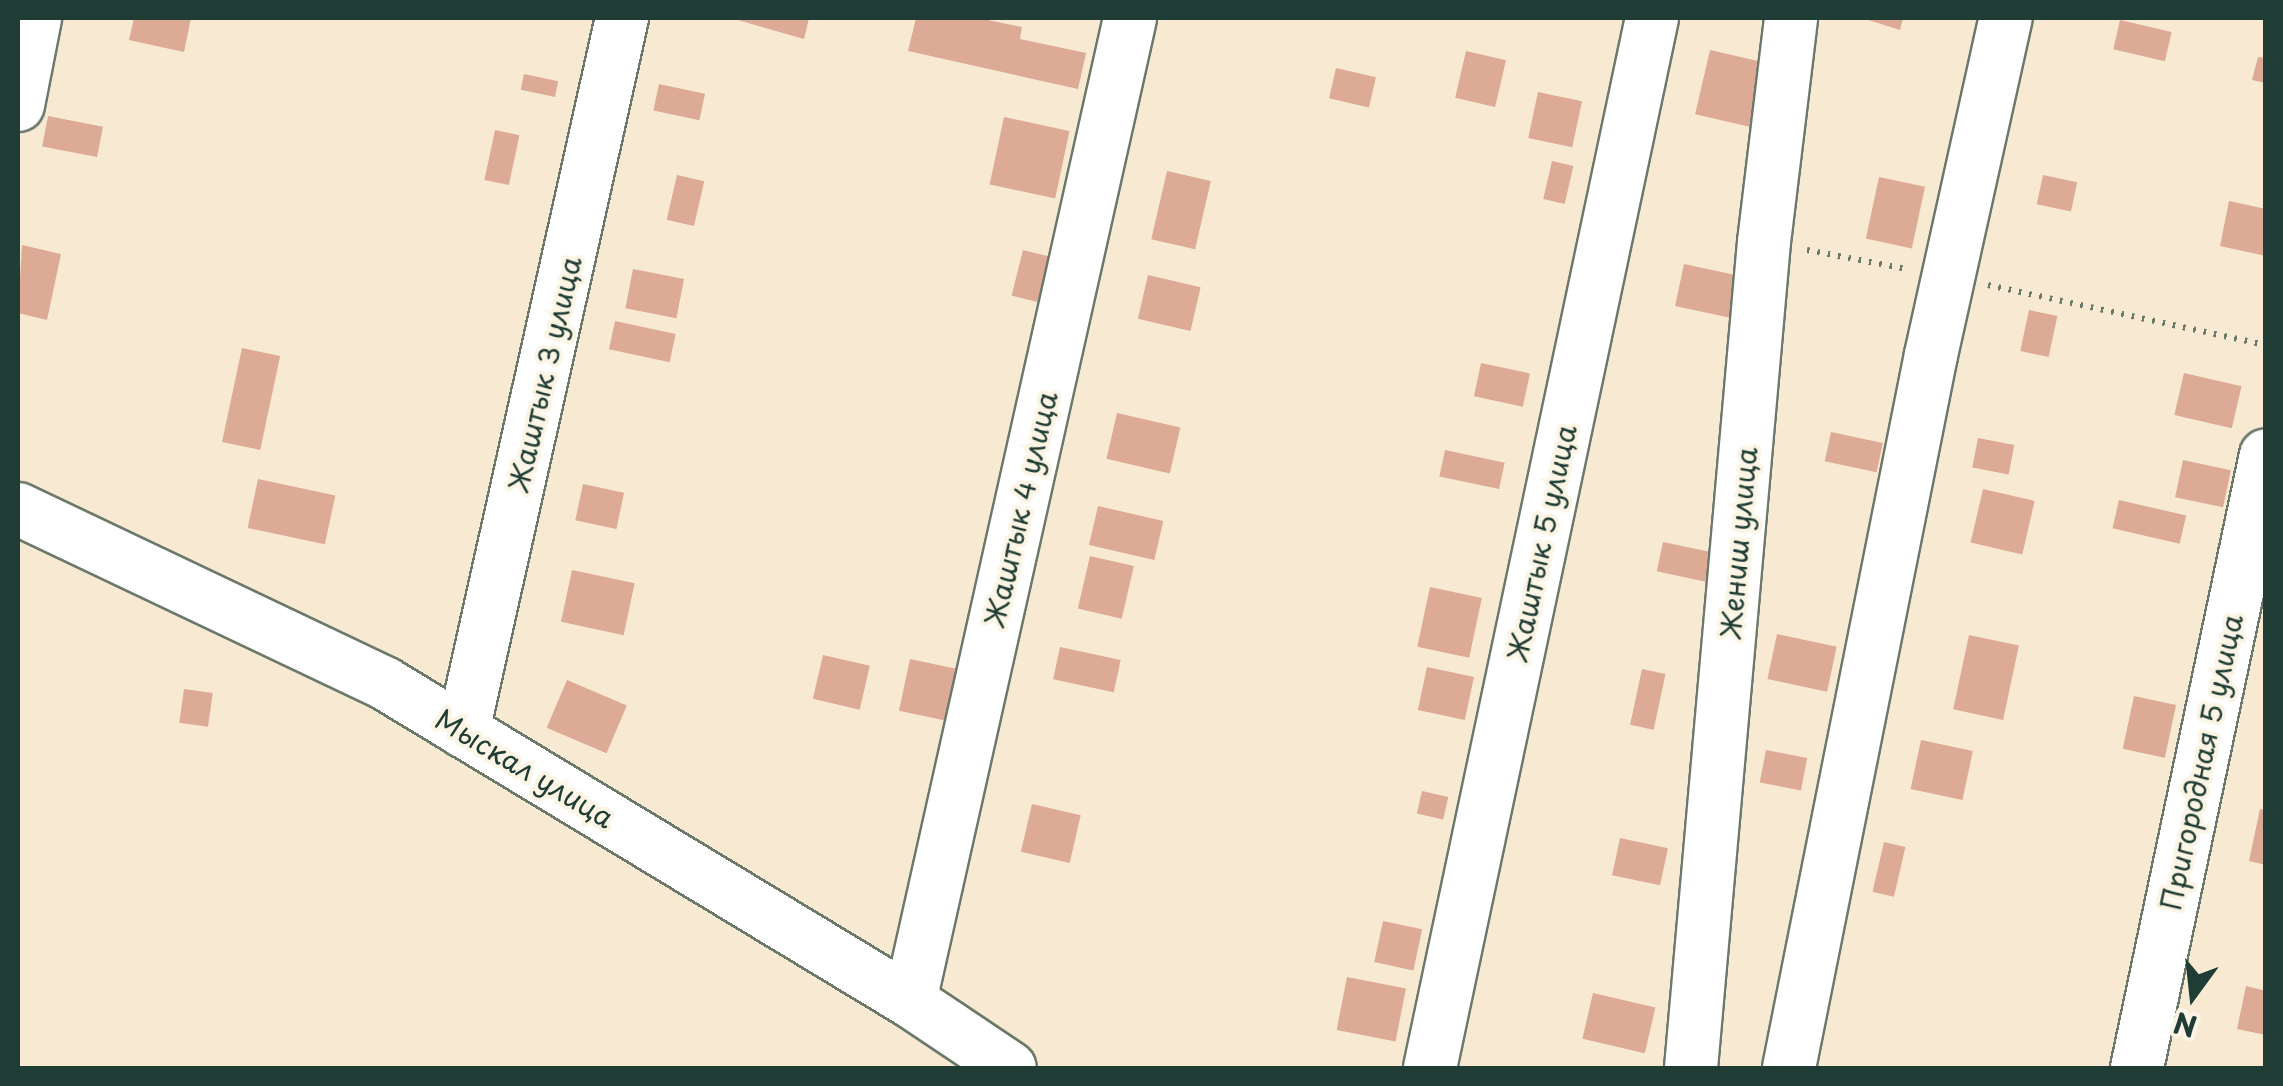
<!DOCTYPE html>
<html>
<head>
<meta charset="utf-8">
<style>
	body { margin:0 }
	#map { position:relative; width:2283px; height:1086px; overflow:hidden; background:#f8e9d2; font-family:"Playpen Sans",sans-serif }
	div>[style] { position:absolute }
	.building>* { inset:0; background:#ddaa95; transform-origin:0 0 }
	.path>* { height:6px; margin-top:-3px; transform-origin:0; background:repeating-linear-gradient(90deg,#6b796b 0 2.5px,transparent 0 10.5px) }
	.roads { filter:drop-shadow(2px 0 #6b796b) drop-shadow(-2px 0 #6b796b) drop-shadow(0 2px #6b796b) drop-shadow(0 -2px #6b796b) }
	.minor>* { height:52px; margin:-26px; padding:0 26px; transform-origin:26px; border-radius:26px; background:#fff }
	span { translate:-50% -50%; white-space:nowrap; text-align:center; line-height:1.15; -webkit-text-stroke:8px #fcf5e5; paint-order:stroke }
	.street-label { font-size:28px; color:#1f3d34 }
	.frame { position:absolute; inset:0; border:20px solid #1f3d34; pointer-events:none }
	.north { position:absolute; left:2143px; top:946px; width:100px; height:100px; -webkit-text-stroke:8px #fcf5e5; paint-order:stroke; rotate:195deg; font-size:28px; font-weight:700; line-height:40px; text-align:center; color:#1f3d34 }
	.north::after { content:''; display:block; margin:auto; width:35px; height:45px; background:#1f3d34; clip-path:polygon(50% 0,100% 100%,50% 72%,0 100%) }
</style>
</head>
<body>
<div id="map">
	<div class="building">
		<i style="clip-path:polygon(134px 18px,191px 18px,184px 52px,129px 40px)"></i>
		<i style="clip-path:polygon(731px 18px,809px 18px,804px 39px)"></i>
		<i style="clip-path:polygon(916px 18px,978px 18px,1022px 27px,1020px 39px,1086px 53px,1078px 89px,908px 51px)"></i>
		<i style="clip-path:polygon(1862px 18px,1903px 18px,1900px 30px)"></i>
		<i style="left:2120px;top:20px;width:53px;height:30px;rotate:13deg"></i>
		<i style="left:1710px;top:50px;width:68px;height:66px;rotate:13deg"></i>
		<i style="left:1466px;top:51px;width:41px;height:48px;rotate:13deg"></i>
		<i style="clip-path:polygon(2258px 57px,2266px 58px,2266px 83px,2252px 80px)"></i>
		<i style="left:1336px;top:68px;width:41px;height:31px;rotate:13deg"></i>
		<i style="left:524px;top:74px;width:35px;height:16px;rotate:12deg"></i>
		<i style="left:659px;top:84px;width:47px;height:27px;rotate:12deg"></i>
		<i style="left:1538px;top:92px;width:45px;height:47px;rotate:12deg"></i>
		<i style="left:48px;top:116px;width:56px;height:31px;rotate:11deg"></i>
		<i style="left:1004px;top:117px;width:67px;height:69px;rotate:12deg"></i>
		<i style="left:495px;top:130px;width:25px;height:51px;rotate:12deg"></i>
		<i style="left:1552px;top:161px;width:22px;height:39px;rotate:13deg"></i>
		<i style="left:1167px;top:171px;width:45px;height:70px;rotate:13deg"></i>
		<i style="left:677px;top:175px;width:28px;height:46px;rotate:13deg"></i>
		<i style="left:2043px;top:175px;width:35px;height:30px;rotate:12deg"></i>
		<i style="left:1879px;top:177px;width:47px;height:63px;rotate:12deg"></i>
		<i style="clip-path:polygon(2229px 201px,2266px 209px,2266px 256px,2220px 246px)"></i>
		<i style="clip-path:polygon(22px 245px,61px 254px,47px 320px,18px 313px)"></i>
		<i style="left:1023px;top:250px;width:30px;height:47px;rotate:14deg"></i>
		<i style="left:1684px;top:264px;width:62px;height:43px;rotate:12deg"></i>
		<i style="left:633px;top:269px;width:52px;height:40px;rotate:11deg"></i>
		<i style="left:1148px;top:275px;width:54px;height:45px;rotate:13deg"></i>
		<i style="left:2029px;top:310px;width:29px;height:42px;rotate:12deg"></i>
		<i style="left:615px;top:321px;width:62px;height:29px;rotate:12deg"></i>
		<i style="left:242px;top:348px;width:39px;height:96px;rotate:12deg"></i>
		<i style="left:1481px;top:363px;width:50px;height:34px;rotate:12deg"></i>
		<i style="left:2184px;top:373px;width:59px;height:43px;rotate:13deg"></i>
		<i style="left:1117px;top:413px;width:65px;height:47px;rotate:13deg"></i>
		<i style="left:1831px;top:432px;width:53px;height:30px;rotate:12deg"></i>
		<i style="left:1978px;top:438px;width:37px;height:30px;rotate:11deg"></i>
		<i style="left:1445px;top:450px;width:61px;height:27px;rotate:12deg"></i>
		<i style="left:2183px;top:460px;width:49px;height:38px;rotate:12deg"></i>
		<i style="left:258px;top:479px;width:79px;height:50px;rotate:12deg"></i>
		<i style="left:583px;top:484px;width:42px;height:37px;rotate:12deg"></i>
		<i style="left:1983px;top:489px;width:53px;height:55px;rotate:13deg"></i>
		<i style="left:2119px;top:500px;width:69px;height:29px;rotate:13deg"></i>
		<i style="left:1098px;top:506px;width:67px;height:40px;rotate:13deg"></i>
		<i style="left:1663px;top:542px;width:57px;height:30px;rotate:12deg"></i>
		<i style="left:1090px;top:556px;width:45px;height:54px;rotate:13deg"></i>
		<i style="left:572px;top:570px;width:64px;height:53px;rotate:12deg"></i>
		<i style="left:1430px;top:587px;width:53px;height:61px;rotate:12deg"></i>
		<i style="left:1777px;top:634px;width:61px;height:46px;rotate:12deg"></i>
		<i style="left:1969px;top:635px;width:51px;height:76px;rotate:12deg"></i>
		<i style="left:1060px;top:647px;width:62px;height:33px;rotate:12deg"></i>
		<i style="left:823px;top:655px;width:48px;height:45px;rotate:13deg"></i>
		<i style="left:910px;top:659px;width:59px;height:53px;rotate:12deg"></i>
		<i style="left:1427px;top:667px;width:48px;height:44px;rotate:12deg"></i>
		<i style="left:1642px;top:669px;width:24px;height:57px;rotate:12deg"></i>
		<i style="left:567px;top:680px;width:65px;height:52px;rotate:23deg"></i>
		<i style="left:184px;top:689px;width:29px;height:34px;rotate:8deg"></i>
		<i style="left:2134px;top:696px;width:43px;height:54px;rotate:12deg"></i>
		<i style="left:1921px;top:740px;width:53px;height:50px;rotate:12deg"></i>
		<i style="left:1766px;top:750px;width:42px;height:33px;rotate:11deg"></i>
		<i style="left:1422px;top:791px;width:27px;height:23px;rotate:13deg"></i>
		<i style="left:1032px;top:804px;width:50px;height:49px;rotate:13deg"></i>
		<i style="clip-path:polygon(2260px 809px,2266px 810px,2266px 865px,2249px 861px)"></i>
		<i style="left:1620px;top:838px;width:49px;height:38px;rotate:12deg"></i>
		<i style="left:1884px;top:842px;width:22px;height:51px;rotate:13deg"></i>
		<i style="left:1383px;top:921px;width:40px;height:42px;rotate:12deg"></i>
		<i style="left:1347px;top:977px;width:60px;height:54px;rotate:11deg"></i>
		<i style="clip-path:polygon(2246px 986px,2266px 991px,2266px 1035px,2237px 1029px)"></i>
		<i style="left:1593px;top:993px;width:64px;height:47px;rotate:13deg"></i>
	</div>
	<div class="path">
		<i style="left:1807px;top:250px;width:102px;rotate:10.8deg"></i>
		<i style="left:1988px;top:285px;width:284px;rotate:12.2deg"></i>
	</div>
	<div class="roads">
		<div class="minor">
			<i style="left:18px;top:105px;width:89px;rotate:-78.9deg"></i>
			<i style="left:18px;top:509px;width:407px;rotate:25.4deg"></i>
			<i style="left:386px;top:684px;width:612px;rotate:31.17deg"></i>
			<i style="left:910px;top:1001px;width:120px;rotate:33.8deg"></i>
			<i style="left:463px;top:731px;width:731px;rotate:-77.43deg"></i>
			<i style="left:910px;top:1001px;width:1007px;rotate:-77.38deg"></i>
			<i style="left:1430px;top:1068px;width:1073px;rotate:-78.06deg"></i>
			<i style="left:1691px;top:1068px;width:829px;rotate:-84.95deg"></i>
			<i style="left:1764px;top:242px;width:226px;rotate:-83.1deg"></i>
			<i style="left:1789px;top:1068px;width:727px;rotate:-78.74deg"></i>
			<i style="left:1931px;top:355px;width:345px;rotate:-77.5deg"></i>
			<i style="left:2137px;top:1068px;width:626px;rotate:-78.12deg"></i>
		</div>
	</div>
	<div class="street-label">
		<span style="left:544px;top:374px;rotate:-77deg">Жаштык 3 улица</span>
		<span style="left:1020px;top:509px;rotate:-77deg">Жаштык 4 улица</span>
		<span style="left:1541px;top:543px;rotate:-78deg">Жаштык 5 улица</span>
		<span style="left:1738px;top:543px;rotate:-85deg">Жениш улица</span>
		<span style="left:2201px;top:762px;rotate:-78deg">Пригородная 5 улица</span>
		<span style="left:525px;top:768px;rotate:31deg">Мыскал улица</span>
	</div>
	<div class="frame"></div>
	<div class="north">N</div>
</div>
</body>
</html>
